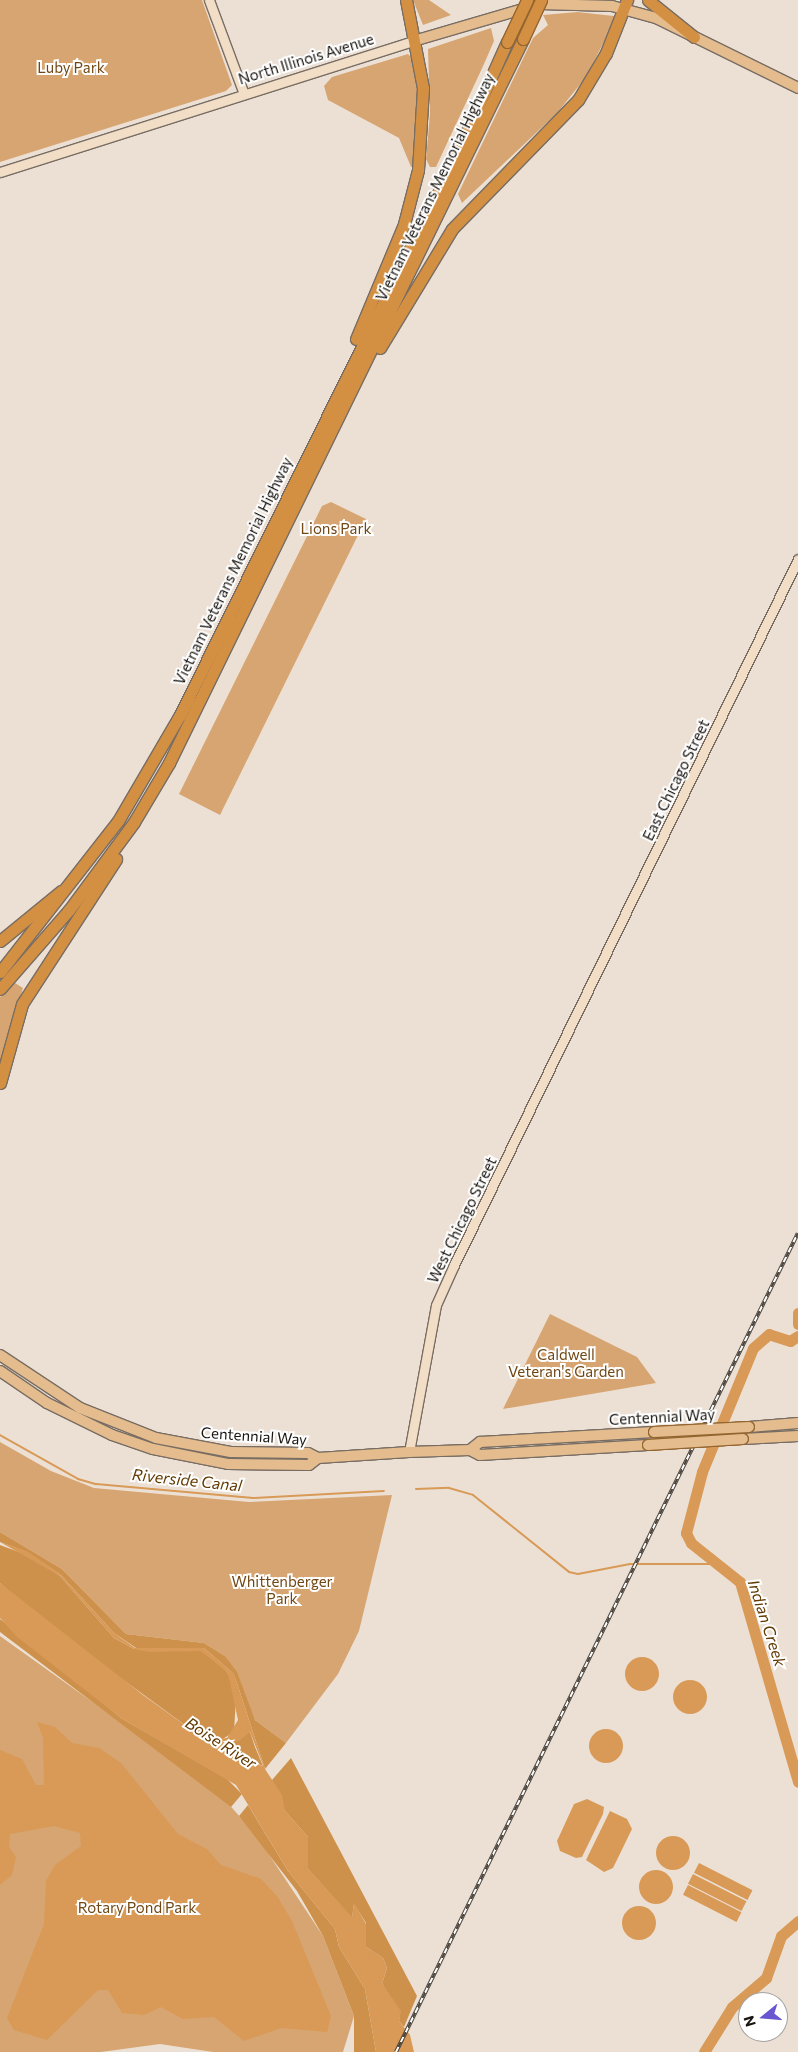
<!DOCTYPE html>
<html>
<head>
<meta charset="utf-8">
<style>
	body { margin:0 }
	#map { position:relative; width:798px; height:2052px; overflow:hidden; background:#ece0d5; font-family:Commissioner,sans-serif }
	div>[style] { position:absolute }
	.green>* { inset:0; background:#d7a571 }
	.forest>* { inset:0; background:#ce914c }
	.water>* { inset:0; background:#d89a56; transform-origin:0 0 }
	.round { border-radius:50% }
	.stream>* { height:2px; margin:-1px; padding:0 1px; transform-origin:1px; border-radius:1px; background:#d89a56 }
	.river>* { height:11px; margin:-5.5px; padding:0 5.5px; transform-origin:5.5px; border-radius:5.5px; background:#d89a56 }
	.roads { filter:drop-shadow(1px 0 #786d63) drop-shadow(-1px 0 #786d63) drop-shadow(0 1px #786d63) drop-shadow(0 -1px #786d63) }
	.secondary>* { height:9px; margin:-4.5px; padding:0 4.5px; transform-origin:4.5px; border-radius:4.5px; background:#f2dec6 }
	.primary>* { height:10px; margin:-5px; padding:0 5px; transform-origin:5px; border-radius:5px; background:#e5bc8e }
	.highway>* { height:11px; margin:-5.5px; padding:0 5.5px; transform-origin:5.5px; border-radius:5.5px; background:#d49042 }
	.rail>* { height:4px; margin-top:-2px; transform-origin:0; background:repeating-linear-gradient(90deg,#fff 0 5.5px,#4c463f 0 11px); box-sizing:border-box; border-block:1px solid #4c463f }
	.bridges { filter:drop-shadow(1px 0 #936530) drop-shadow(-1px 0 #936530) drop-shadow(0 1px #936530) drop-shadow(0 -1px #936530) }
	.primary-bridge>* { height:10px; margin:-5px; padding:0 5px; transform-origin:5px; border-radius:5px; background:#e5bc8e }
	.highway-bridge>* { height:11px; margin:-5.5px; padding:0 5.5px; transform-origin:5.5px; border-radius:5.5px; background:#d49042 }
	span { translate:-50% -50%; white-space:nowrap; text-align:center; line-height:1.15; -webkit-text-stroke:4px #fff; paint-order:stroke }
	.street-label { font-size:15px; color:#191510 }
	.park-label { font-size:15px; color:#714814 }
	.water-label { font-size:16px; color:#623a01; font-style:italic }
	.north { position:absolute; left:738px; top:1992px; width:50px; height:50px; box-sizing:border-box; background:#fff; border:1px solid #a3a19f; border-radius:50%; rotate:253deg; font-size:14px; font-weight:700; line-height:20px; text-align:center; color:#191510 }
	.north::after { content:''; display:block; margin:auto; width:18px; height:22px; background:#6956d0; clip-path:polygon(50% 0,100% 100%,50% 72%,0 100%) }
</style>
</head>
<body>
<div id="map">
	<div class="green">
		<i style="clip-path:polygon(0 0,202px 0,232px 85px,226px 91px,0 162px)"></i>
		<i style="clip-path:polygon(413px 0,429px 0,451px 15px,423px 25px)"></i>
		<i style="clip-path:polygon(577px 12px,614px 16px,615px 20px,586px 77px,557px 113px,462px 203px,458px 194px,533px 38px,548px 25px,543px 15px)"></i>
		<i style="clip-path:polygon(491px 28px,494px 41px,484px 64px,436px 167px,430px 167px,426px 159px,430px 114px,428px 49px)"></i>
		<i style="clip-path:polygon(408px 54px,416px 63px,420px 115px,414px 166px,411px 167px,399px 138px,328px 100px,324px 86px,332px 77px)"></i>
		<i style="clip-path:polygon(331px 502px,366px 519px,220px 815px,179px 794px,322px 506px)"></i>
		<i style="clip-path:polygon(15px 983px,23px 988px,0 1064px,0 997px)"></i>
		<i style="clip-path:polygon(550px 1314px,637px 1357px,656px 1383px,503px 1409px)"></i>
		<i style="clip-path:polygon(0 1442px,51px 1471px,94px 1488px,249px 1502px,392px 1495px,359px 1631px,338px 1674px,286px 1743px,255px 1720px,225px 1656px,204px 1643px,126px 1634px,62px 1569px,0 1532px)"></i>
		<i style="clip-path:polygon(0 1636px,182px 1766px,226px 1801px,256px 1835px,323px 1936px,354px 2016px,343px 2052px,213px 2052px,160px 2044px,101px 2052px,0 2052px)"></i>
	</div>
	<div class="forest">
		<i style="clip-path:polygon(0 1532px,62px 1569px,126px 1634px,204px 1643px,225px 1656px,237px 1672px,255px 1720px,286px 1743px,265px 1769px,234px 1674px,204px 1648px,136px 1648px,114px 1633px,61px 1575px,27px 1552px,0 1542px)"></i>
		<i style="clip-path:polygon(0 1545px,27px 1555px,60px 1576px,114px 1638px,134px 1649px,201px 1651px,214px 1659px,228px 1673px,236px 1697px,234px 1732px,221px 1740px,196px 1733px,48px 1625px,0 1583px)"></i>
		<i style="clip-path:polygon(0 1619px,121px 1718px,227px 1779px,242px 1794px,231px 1807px,0 1632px)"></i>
		<i style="clip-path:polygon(250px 1732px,255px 1747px,263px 1766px,224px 1749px,223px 1744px)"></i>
		<i style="clip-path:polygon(291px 1758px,417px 1996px,404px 2027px,399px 2021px,400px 2011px,382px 1984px,387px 1968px,383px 1958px,366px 1947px,366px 1923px,354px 1904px,352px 1918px,308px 1869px,308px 1837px,285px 1811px,272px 1780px)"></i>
		<i style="clip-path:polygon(248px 1805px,288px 1871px,335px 1929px,339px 1947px,365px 1989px,376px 2052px,354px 2052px,354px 2016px,323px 1936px,297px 1891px,239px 1816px)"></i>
	</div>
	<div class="water">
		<i style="clip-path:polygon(evenodd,0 1542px,28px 1552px,61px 1575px,114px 1633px,135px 1648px,204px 1648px,234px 1674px,265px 1769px,282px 1795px,285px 1811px,308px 1837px,308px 1869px,352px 1917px,354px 1903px,366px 1924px,366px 1947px,383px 1958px,387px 1968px,382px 1984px,401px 2011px,399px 2021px,410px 2035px,414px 2052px,376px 2052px,365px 1989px,339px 1947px,335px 1929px,288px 1871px,236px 1785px,121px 1718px,16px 1636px,0 1618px,0 1583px,143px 1695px,196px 1733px,213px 1739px,227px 1738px,238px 1720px,228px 1673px,201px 1651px,150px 1652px,134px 1649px,114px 1638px,60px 1576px,0 1542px,250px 1732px,263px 1765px,262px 1766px,224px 1749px,223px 1743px,239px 1741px,250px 1732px)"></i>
		<i class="round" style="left:625px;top:1657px;width:34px;height:34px"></i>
		<i class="round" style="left:673px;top:1680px;width:34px;height:34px"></i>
		<i style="clip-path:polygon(37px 1722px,55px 1727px,72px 1743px,99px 1748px,121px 1763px,178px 1834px,207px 1849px,221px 1865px,261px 1879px,277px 1896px,292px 1921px,331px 2016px,327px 2032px,281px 2028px,244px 2041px,214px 2017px,183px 2019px,161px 2007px,144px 2015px,122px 2013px,108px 1990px,98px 1990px,47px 2040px,14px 2030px,7px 2018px,44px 1924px,46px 1881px,55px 1865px,81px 1846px,80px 1833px,54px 1826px,10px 1834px,9px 1847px,16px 1857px,12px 1875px,0 1885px,0 1750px,22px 1759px,36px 1785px,44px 1785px,43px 1738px)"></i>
		<i class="round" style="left:589px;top:1729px;width:34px;height:34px"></i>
		<i style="clip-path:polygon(587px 1799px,604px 1807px,603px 1814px,582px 1857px,576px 1858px,560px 1851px,557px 1841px,574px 1804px)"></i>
		<i style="clip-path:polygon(610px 1811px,627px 1819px,632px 1829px,613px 1868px,604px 1872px,586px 1860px)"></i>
		<i class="round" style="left:656px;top:1836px;width:34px;height:34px"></i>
		<i style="left:699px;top:1863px;width:60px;height:11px;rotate:27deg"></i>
		<i class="round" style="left:639px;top:1870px;width:34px;height:34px"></i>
		<i style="left:693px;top:1874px;width:60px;height:11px;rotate:27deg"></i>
		<i style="left:688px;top:1885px;width:60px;height:11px;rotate:27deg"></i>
		<i class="round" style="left:622px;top:1906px;width:34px;height:34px"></i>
	</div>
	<div class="stream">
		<i style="left:0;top:1435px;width:90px;rotate:29.4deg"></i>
		<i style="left:78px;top:1479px;width:19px;rotate:16deg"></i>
		<i style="left:96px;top:1484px;width:158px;rotate:5.1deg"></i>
		<i style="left:253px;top:1498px;width:131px;rotate:-3.1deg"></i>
		<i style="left:416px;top:1489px;width:33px;rotate:-2deg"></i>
		<i style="left:449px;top:1488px;width:25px;rotate:16deg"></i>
		<i style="left:473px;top:1495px;width:123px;rotate:38.7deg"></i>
		<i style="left:569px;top:1572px;width:9px;rotate:13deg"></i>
		<i style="left:578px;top:1574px;width:53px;rotate:-10.9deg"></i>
		<i style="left:630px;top:1564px;width:90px"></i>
	</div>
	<div class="river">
		<i style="left:798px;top:1313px;width:11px;rotate:90deg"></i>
		<i style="left:798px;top:1336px;width:9px;rotate:148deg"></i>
		<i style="left:790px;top:1341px;width:22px;rotate:-162deg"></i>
		<i style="left:769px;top:1334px;width:21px;rotate:139deg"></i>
		<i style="left:753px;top:1348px;width:134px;rotate:112.4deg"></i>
		<i style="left:702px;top:1472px;width:63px;rotate:104.7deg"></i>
		<i style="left:686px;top:1533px;width:11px;rotate:63deg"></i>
		<i style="left:691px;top:1543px;width:63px;rotate:38.5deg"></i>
		<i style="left:740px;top:1582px;width:208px;rotate:73.8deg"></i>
		<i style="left:704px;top:2052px;width:53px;rotate:-58.1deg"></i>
		<i style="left:732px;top:2007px;width:45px;rotate:-40.5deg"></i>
		<i style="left:766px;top:1978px;width:45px;rotate:-70.3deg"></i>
		<i style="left:781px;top:1936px;width:23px;rotate:-41deg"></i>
	</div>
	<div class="roads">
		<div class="secondary">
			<i style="left:209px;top:0;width:100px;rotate:69.6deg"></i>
			<i style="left:0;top:172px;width:437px;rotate:-17.6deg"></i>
			<i style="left:409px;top:1452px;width:149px;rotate:-79.6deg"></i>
			<i style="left:436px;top:1305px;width:44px;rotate:-65.8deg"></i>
			<i style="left:454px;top:1265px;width:785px;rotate:-64.02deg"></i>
		</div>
		<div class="primary">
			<i style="left:417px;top:40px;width:128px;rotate:-16.3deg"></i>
			<i style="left:540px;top:4px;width:72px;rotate:1.6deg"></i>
			<i style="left:612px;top:6px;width:46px;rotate:15.3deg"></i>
			<i style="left:656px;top:18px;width:158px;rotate:26.2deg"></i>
			<i style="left:0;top:1355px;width:96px;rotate:33.5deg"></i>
			<i style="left:80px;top:1408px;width:82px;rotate:21.5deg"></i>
			<i style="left:156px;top:1438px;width:76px;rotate:10.6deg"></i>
			<i style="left:231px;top:1452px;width:77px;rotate:0.7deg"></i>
			<i style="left:308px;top:1453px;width:11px;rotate:27deg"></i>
			<i style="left:0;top:1371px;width:57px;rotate:34.2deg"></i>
			<i style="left:47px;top:1403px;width:72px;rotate:26.2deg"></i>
			<i style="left:112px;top:1435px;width:43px;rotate:18.9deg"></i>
			<i style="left:153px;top:1449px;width:76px;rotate:11.3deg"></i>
			<i style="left:228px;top:1464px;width:81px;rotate:0.7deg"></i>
			<i style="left:309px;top:1465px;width:11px;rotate:-38deg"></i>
			<i style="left:318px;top:1458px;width:91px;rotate:-3.8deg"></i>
			<i style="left:409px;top:1452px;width:61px;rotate:-1.9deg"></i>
			<i style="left:470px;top:1450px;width:11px;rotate:27deg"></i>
			<i style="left:480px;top:1455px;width:168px;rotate:-3.4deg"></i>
			<i style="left:749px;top:1427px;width:49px;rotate:-4.7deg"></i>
			<i style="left:743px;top:1439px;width:55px;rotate:-3.1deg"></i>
			<i style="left:470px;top:1450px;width:13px;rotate:-39deg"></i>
			<i style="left:480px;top:1442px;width:174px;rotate:-3.3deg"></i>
		</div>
		<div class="highway">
			<i style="left:648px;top:0;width:59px;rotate:38.8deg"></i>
			<i style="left:356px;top:339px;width:125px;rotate:-67.3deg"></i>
			<i style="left:404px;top:224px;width:56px;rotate:-75.5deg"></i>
			<i style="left:418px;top:170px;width:82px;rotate:-86.5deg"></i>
			<i style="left:423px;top:88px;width:90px;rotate:-100.9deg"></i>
			<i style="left:380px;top:348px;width:139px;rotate:-58.8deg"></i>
			<i style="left:452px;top:229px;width:180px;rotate:-45.7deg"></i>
			<i style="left:578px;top:100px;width:55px;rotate:-59.2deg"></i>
			<i style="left:606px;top:53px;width:57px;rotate:-68.4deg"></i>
			<i style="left:0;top:941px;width:79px;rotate:-39.3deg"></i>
			<i style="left:0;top:972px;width:192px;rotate:-52deg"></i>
			<i style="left:118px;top:821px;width:123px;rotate:-59.7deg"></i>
			<i style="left:180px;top:715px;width:621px;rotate:-63.72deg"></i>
			<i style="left:455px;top:158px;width:127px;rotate:-65.9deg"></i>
			<i style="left:0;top:989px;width:105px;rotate:-48.9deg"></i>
			<i style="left:69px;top:910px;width:109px;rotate:-53.5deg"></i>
			<i style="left:134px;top:822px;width:69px;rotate:-59.3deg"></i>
			<i style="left:169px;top:763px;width:806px;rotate:-63.94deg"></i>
			<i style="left:0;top:1083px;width:82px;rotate:-74.4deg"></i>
			<i style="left:22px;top:1004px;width:173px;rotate:-57deg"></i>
		</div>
	</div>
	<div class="rail">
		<i style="left:396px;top:2052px;width:912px;rotate:-63.86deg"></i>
	</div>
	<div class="bridges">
		<div class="primary-bridge">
			<i style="left:654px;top:1432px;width:95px;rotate:-3deg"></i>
			<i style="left:648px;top:1445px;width:95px;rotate:-3.6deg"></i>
		</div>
		<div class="highway-bridge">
			<i style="left:523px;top:39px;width:43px;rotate:-65.2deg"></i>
			<i style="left:507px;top:42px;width:47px;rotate:-64.5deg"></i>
		</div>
	</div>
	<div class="street-label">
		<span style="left:306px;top:59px;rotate:-17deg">North Illinois Avenue</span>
		<span style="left:435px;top:187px;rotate:-64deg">Vietnam Veterans Memorial Highway</span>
		<span style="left:233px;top:571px;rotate:-64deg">Vietnam Veterans Memorial Highway</span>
		<span style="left:676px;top:780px;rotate:-64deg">East Chicago Street</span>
		<span style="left:462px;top:1220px;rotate:-64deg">West Chicago Street</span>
		<span style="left:662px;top:1417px;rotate:-3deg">Centennial Way</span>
		<span style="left:254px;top:1436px;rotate:4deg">Centennial Way</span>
	</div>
	<div class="park-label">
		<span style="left:71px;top:68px">Luby Park</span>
		<span style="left:336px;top:529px">Lions Park</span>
		<span style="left:566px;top:1363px">Caldwell<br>Veteran's Garden</span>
		<span style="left:282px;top:1590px">Whittenberger<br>Park</span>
		<span style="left:137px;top:1908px">Rotary Pond Park</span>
	</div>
	<div class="water-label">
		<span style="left:187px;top:1480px;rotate:6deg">Riverside Canal</span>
		<span style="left:767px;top:1623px;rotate:72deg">Indian Creek</span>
		<span style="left:221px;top:1743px;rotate:33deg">Boise River</span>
	</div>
	<div class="north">N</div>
</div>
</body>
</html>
